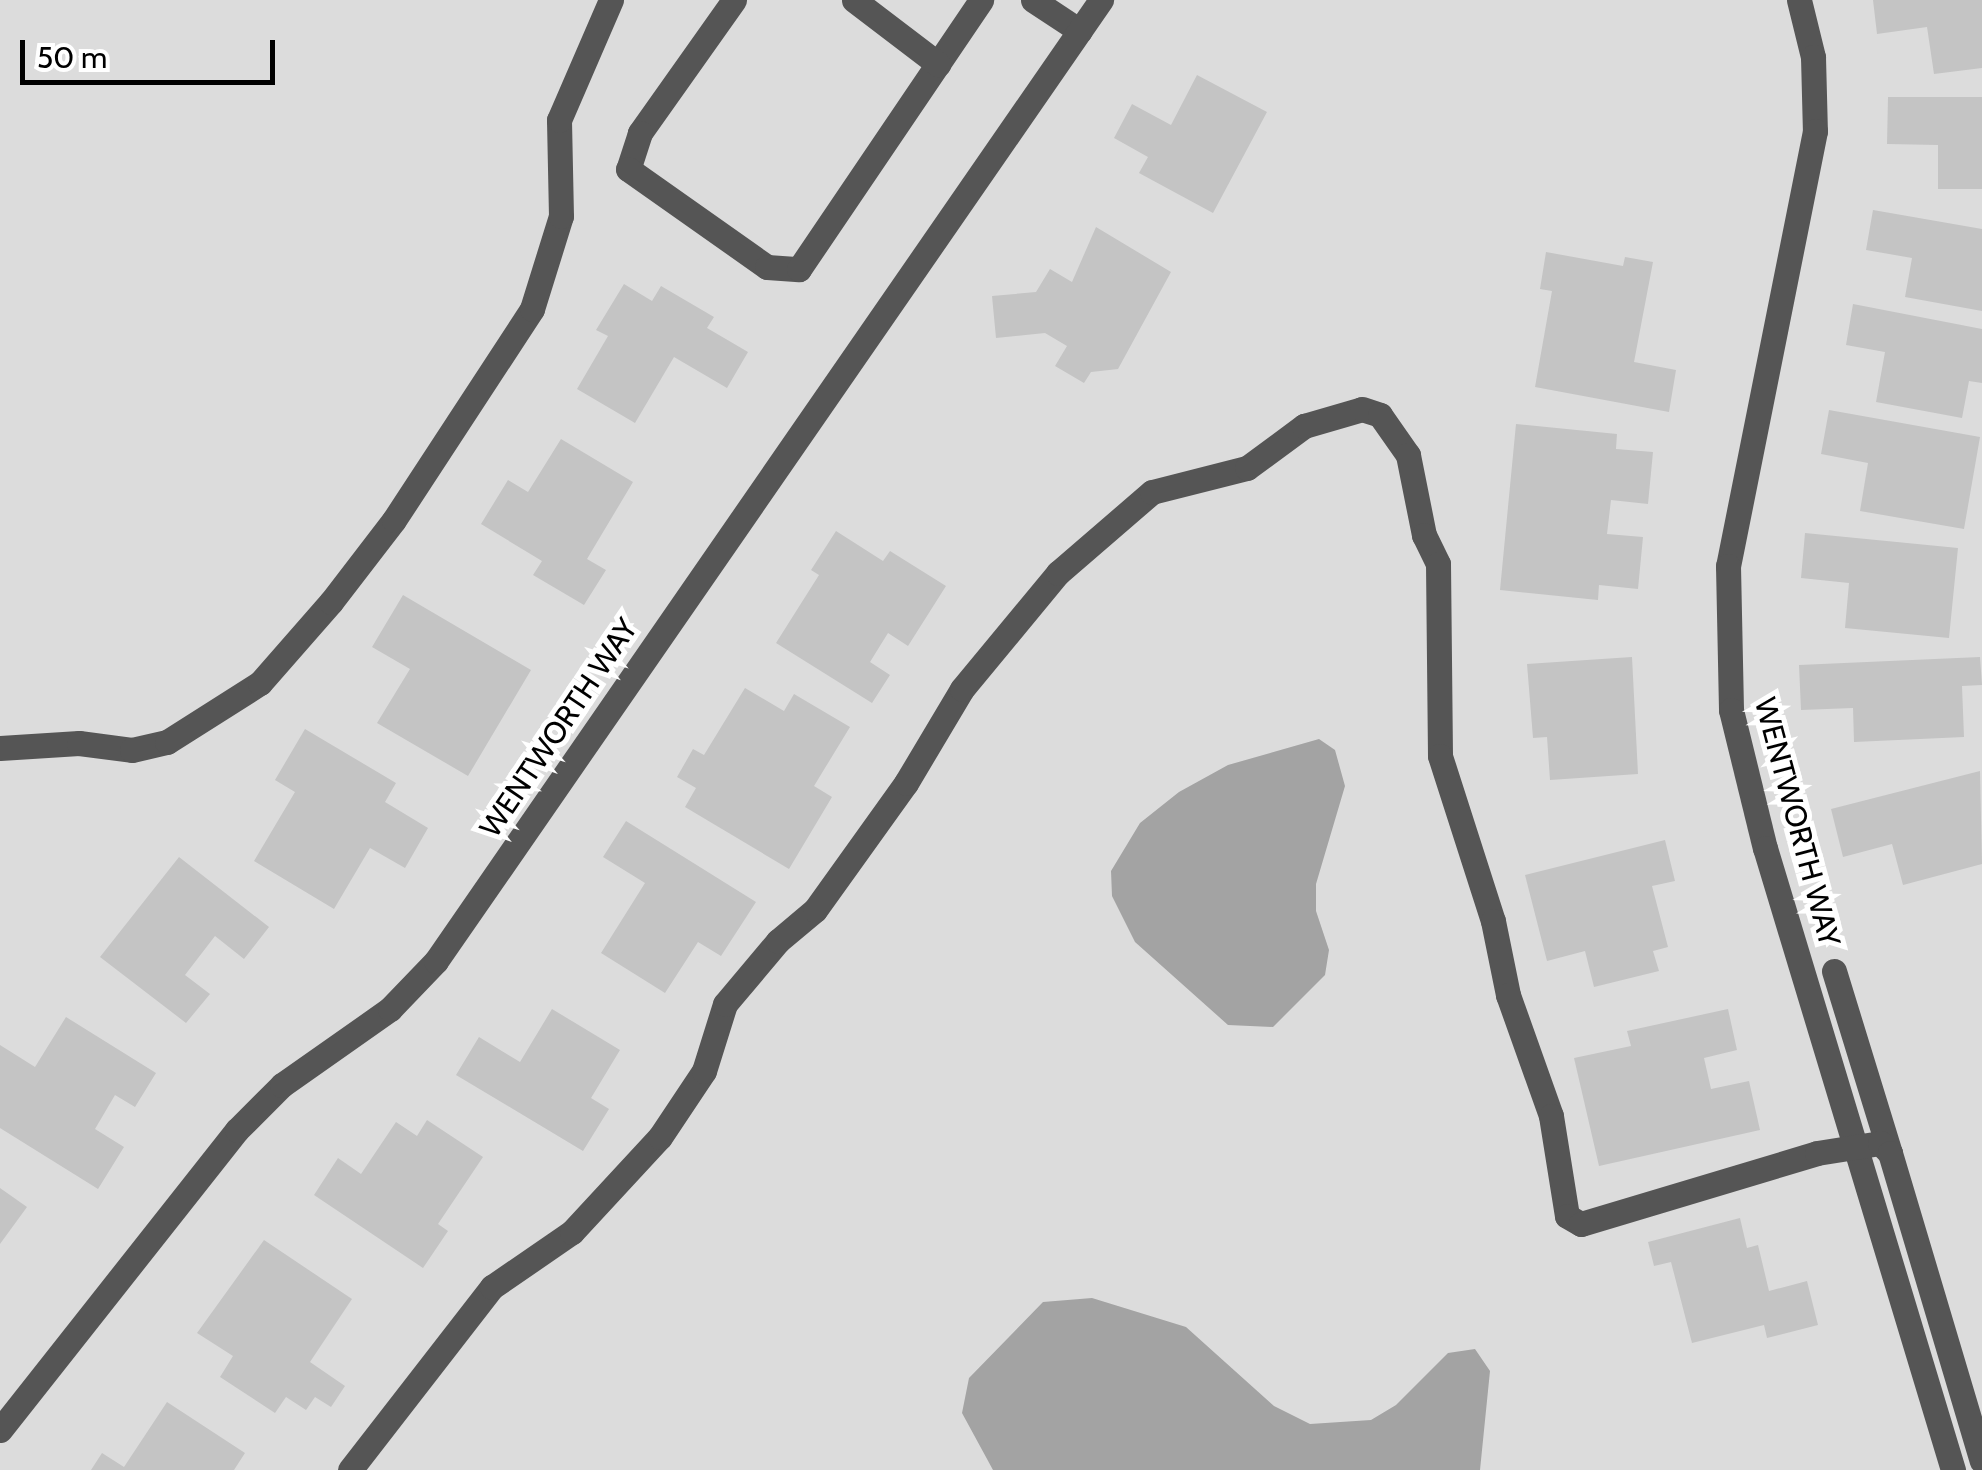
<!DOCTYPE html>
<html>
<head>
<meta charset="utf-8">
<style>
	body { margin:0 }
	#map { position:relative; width:1982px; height:1470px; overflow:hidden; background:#fff; font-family:Cabin,sans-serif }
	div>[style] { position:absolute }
	.green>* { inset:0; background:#dcdcdc; transform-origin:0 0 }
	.water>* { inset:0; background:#a3a3a3 }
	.building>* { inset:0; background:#c4c4c4 }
	.minor>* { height:25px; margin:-12.5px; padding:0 12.5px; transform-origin:12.5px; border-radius:12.5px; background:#555 }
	span { translate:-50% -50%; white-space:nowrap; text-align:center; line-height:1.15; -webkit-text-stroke:10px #fff; paint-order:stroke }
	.street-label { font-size:30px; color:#000 }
	.scale { position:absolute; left:20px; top:40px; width:255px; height:45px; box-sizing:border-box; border:5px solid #000; border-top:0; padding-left:12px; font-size:30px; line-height:35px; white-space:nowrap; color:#000; -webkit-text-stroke:8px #fff; paint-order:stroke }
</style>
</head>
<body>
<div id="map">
	<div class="green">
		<i style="left:0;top:0;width:1982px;height:1470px"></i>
	</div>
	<div class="water">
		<i style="clip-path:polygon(1319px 739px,1335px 750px,1345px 786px,1316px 884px,1316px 911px,1329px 950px,1325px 975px,1273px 1027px,1228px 1025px,1135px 942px,1112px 896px,1111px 871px,1140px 823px,1179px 792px,1228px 765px)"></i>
		<i style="clip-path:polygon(1092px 1298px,1186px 1327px,1274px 1406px,1310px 1424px,1371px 1420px,1396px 1405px,1448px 1353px,1475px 1349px,1490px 1371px,1480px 1470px,993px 1470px,962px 1413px,969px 1378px,1043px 1302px)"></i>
	</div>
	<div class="building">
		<i style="clip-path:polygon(1873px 0,1982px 0,1982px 68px,1934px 74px,1927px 27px,1877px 34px)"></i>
		<i style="clip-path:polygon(1197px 75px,1267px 112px,1213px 213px,1139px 173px,1148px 157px,1114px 138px,1132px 104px,1171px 125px)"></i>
		<i style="clip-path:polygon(1888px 97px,1982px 97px,1982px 189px,1938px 189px,1938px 145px,1887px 144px)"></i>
		<i style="clip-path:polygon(1873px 210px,1982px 229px,1982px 311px,1905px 297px,1912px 258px,1866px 250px)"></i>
		<i style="clip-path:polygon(1096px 227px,1171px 272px,1118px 369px,1091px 372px,1084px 383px,1055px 366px,1067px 346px,1045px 333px,996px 338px,992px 296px,1036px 292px,1050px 269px,1072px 282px)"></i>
		<i style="clip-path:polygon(1546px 252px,1623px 266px,1625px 257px,1653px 262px,1634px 362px,1676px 370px,1669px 412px,1535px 387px,1552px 291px,1540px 289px)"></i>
		<i style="clip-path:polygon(624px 284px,652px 301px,661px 286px,714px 317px,707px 328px,748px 352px,727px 388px,674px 357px,635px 423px,577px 389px,608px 336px,596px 330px)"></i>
		<i style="clip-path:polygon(1853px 304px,1982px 329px,1982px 383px,1969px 381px,1962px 418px,1876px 402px,1885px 352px,1846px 345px)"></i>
		<i style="clip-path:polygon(1829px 410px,1980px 437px,1964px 529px,1860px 511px,1868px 463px,1821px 454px)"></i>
		<i style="clip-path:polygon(1516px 424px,1617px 434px,1616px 449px,1653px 452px,1648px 504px,1611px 500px,1607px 534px,1643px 537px,1638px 589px,1599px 585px,1598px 600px,1500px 590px)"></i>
		<i style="clip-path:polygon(561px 439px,633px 482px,587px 559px,606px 570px,584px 605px,533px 575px,542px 561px,481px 524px,508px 480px,528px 492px)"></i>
		<i style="clip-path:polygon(836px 531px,883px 561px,890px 551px,946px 586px,908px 646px,888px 633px,870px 662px,890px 675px,872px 703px,776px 643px,819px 575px,811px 570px)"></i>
		<i style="clip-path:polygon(1805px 533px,1958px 548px,1949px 638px,1845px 628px,1849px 583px,1801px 578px)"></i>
		<i style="clip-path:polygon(403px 595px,531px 670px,468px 776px,377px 723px,410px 669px,372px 647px)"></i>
		<i style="clip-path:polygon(1632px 657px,1638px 774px,1550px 780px,1547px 737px,1533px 738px,1527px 664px)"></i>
		<i style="clip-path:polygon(1980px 657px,1982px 685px,1962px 686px,1964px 737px,1854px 742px,1853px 708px,1801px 710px,1799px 665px)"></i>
		<i style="clip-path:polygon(745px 688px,784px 711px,794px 694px,850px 727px,814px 786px,832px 797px,789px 869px,685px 807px,696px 788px,677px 777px,693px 749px,704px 755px)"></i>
		<i style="clip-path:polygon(305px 729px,396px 783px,385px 802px,428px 828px,405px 868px,370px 848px,334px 909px,254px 861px,295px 792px,275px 780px)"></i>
		<i style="clip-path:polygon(1980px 771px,1982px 864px,1903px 885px,1892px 844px,1843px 857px,1831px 809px)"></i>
		<i style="clip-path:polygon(626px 821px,756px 902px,721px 956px,698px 942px,665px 993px,601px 953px,645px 883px,603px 857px)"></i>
		<i style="clip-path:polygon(1665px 840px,1675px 881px,1652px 886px,1668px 947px,1653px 951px,1659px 971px,1594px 987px,1585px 951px,1547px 961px,1525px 875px)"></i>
		<i style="clip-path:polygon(179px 857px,269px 927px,244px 959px,215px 936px,185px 975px,210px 994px,186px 1023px,100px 957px)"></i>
		<i style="clip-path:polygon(552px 1009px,620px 1050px,591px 1098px,609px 1109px,583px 1151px,456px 1075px,479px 1037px,520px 1062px)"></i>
		<i style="clip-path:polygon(1728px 1009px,1737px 1050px,1704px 1058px,1711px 1089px,1749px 1081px,1760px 1130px,1599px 1166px,1574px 1058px,1631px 1046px,1627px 1031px)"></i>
		<i style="clip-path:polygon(66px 1017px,156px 1073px,135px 1107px,115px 1095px,95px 1129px,124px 1147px,98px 1189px,0 1128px,0 1045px,35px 1067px)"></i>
		<i style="clip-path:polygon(427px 1120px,483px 1157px,438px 1224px,448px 1231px,423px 1268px,314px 1195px,338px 1158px,361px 1174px,396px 1122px,417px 1136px)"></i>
		<i style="clip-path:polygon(0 1188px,27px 1207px,0 1244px)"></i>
		<i style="clip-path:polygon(1740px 1218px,1747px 1248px,1758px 1245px,1769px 1291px,1807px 1281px,1818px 1325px,1767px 1338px,1764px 1325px,1692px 1343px,1671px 1262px,1654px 1266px,1648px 1242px)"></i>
		<i style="clip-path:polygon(264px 1240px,352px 1299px,310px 1362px,345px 1386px,331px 1407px,315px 1397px,306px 1410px,286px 1397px,275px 1413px,220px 1377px,233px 1356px,197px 1333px)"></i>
		<i style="clip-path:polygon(167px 1402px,245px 1453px,234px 1470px,91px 1470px,102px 1453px,124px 1467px)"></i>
	</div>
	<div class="minor">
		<i style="left:734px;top:0;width:163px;rotate:125.3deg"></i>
		<i style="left:640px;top:133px;width:38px;rotate:108deg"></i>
		<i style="left:628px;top:169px;width:170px;rotate:35.2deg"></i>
		<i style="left:767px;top:267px;width:32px;rotate:4deg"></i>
		<i style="left:799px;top:269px;width:325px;rotate:-55.9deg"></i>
		<i style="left:854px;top:0;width:106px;rotate:37.3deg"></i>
		<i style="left:1033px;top:0;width:56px;rotate:33.4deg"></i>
		<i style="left:1799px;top:0;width:59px;rotate:76.2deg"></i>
		<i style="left:1813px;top:57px;width:74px;rotate:88.5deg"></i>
		<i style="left:1815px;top:131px;width:444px;rotate:101.3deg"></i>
		<i style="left:1728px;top:566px;width:144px;rotate:88.8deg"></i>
		<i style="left:1731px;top:710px;width:142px;rotate:76.2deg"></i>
		<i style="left:1765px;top:848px;width:650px;rotate:73.18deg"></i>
		<i style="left:0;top:748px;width:79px;rotate:-3.6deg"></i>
		<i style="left:79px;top:743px;width:53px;rotate:7.5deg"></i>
		<i style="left:132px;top:750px;width:36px;rotate:-13deg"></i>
		<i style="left:167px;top:742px;width:110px;rotate:-32.4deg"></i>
		<i style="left:260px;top:683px;width:108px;rotate:-48.8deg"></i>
		<i style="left:331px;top:602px;width:103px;rotate:-52.5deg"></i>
		<i style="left:394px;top:520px;width:252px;rotate:-56.8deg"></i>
		<i style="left:532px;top:309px;width:97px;rotate:-72.7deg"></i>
		<i style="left:561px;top:216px;width:96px;rotate:-91.2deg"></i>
		<i style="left:559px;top:120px;width:131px;rotate:-66.6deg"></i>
		<i style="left:1834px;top:971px;width:190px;rotate:72.9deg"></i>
		<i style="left:0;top:1430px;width:382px;rotate:-51.7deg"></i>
		<i style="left:237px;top:1130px;width:64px;rotate:-45deg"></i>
		<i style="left:282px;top:1085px;width:132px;rotate:-35.1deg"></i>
		<i style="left:390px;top:1009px;width:66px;rotate:-46.2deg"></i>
		<i style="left:436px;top:961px;width:1169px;rotate:-55.32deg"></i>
		<i style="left:350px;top:1470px;width:232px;rotate:-52.2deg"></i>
		<i style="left:492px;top:1287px;width:97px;rotate:-34.5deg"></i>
		<i style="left:572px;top:1232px;width:129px;rotate:-47.2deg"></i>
		<i style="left:660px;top:1137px;width:79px;rotate:-56.3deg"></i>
		<i style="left:704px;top:1071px;width:70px;rotate:-72.6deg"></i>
		<i style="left:725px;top:1004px;width:82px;rotate:-49.9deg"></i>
		<i style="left:778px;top:941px;width:48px;rotate:-40deg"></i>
		<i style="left:815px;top:910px;width:156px;rotate:-54.4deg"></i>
		<i style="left:906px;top:783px;width:109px;rotate:-59.2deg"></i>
		<i style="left:962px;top:689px;width:151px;rotate:-50.4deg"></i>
		<i style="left:1058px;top:573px;width:124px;rotate:-40.8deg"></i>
		<i style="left:1152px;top:492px;width:98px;rotate:-14.2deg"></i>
		<i style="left:1247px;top:468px;width:71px;rotate:-36.4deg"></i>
		<i style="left:1304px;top:426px;width:60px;rotate:-16.3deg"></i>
		<i style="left:1362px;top:409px;width:19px;rotate:18deg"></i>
		<i style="left:1380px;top:415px;width:49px;rotate:55deg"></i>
		<i style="left:1408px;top:455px;width:82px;rotate:78.7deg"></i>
		<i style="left:1424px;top:535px;width:32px;rotate:64deg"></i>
		<i style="left:1438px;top:564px;width:192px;rotate:89.4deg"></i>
		<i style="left:1440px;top:756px;width:173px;rotate:72.2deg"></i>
		<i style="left:1493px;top:921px;width:76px;rotate:78.5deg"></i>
		<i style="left:1508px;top:995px;width:128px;rotate:70.4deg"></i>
		<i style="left:1551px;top:1116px;width:101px;rotate:80.9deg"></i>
		<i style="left:1567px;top:1216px;width:16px;rotate:30deg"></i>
		<i style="left:1581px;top:1224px;width:246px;rotate:-16.7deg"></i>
		<i style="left:1817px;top:1153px;width:64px;rotate:-9deg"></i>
		<i style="left:1880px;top:1143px;width:14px;rotate:45deg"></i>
		<i style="left:1890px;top:1153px;width:321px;rotate:73.4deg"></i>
	</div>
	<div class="street-label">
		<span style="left:559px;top:728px;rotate:-56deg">WENTWORTH WAY</span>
		<span style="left:1797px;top:822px;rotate:75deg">WENTWORTH WAY</span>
	</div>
	<div class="scale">50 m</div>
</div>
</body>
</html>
